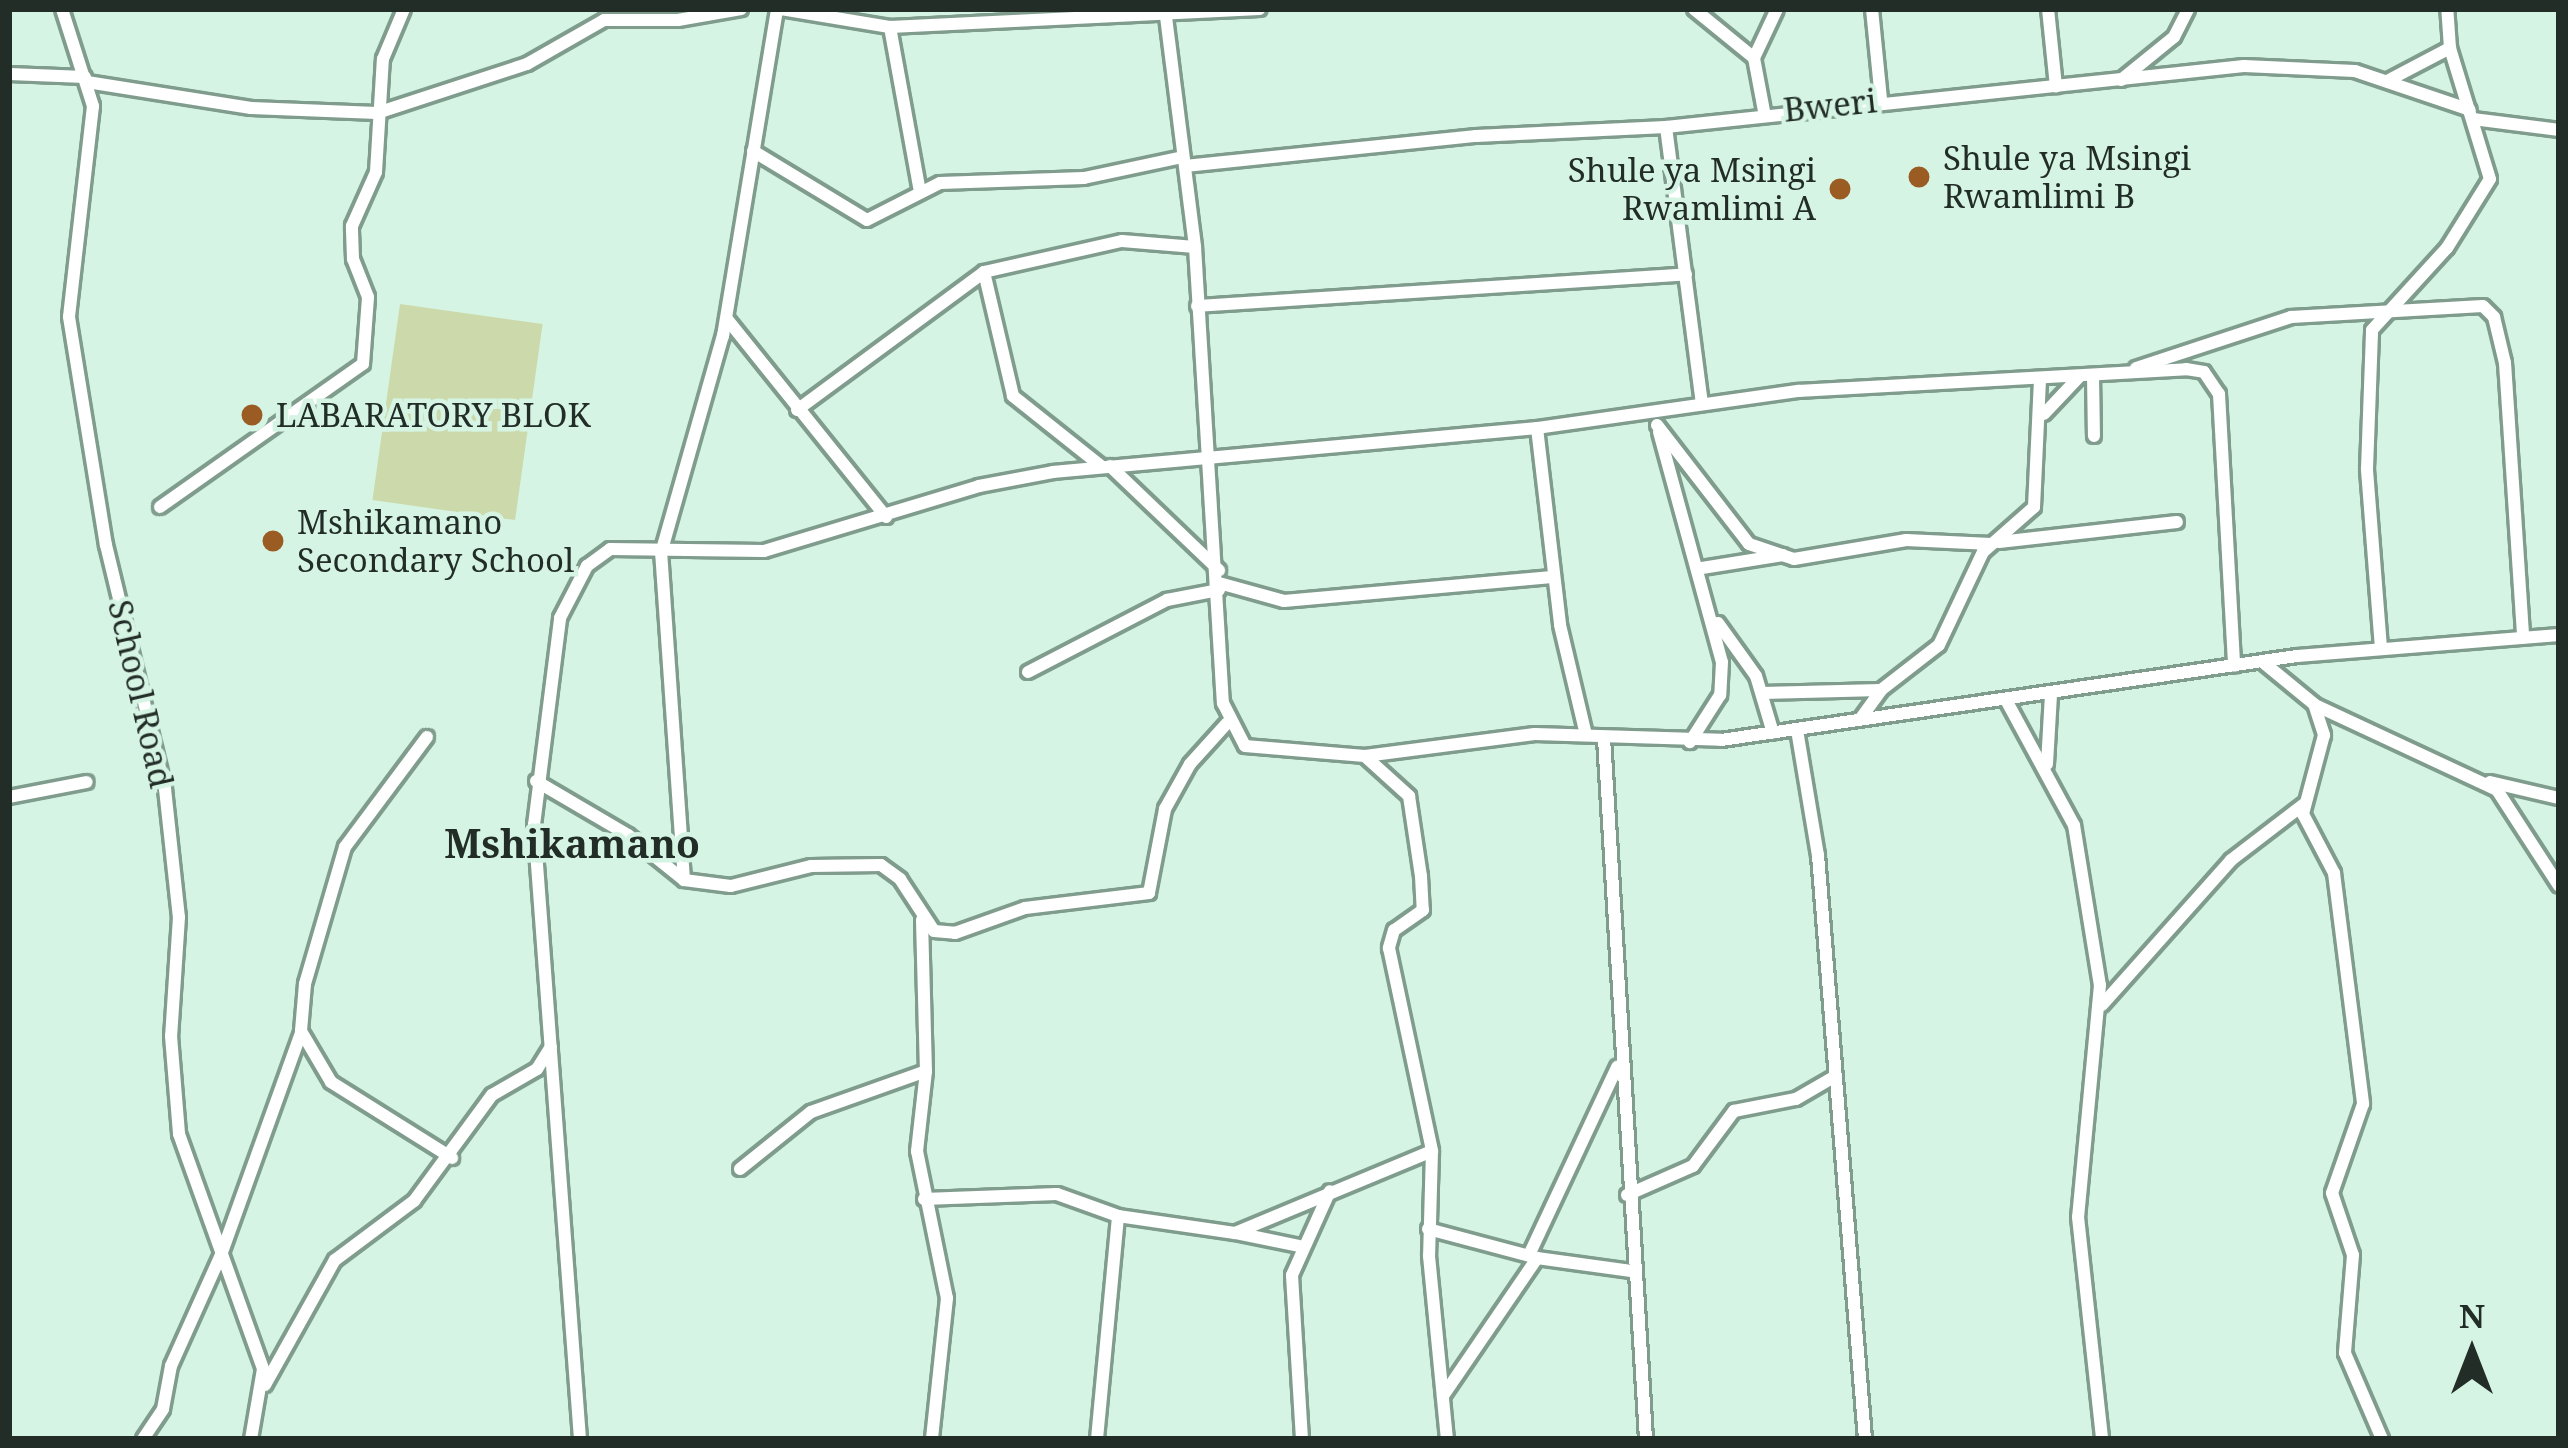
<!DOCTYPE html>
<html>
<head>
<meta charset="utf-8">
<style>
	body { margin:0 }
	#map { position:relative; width:2568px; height:1448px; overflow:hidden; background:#d5f4e4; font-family:"Noto Serif",serif }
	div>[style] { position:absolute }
	.green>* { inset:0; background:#ccdaab; transform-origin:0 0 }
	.roads { filter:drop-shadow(3px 0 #7f9c8d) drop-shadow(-3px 0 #7f9c8d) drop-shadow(0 3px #7f9c8d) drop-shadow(0 -3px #7f9c8d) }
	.street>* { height:12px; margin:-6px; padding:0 6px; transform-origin:6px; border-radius:6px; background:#fff }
	.dots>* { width:33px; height:33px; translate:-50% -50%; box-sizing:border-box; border:6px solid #d5f4e4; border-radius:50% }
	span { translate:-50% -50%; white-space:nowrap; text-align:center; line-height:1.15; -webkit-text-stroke:9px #d5f4e4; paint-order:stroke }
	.street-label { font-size:33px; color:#222d28 }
	.poi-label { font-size:33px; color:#222d28 }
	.left { translate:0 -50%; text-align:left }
	.right { translate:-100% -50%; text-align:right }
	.quarter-label { font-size:39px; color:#222d28; font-weight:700 }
	.frame { position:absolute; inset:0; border:12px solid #222d28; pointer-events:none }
	.north { position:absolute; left:2412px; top:1292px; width:120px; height:120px; -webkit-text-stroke:9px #d5f4e4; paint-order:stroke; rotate:0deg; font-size:33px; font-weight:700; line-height:48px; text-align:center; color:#222d28 }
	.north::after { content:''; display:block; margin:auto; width:42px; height:54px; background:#222d28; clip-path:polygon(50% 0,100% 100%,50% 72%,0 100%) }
</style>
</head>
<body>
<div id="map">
	<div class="green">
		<i style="left:400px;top:304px;width:144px;height:198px;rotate:8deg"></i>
	</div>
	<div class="roads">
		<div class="street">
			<i style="left:62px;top:9px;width:102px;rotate:72.3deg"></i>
			<i style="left:93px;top:106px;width:212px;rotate:96.5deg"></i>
			<i style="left:69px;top:317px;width:231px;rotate:80.8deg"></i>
			<i style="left:106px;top:545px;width:251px;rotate:76.4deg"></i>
			<i style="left:165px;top:789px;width:129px;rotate:83.8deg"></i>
			<i style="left:179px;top:917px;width:119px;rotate:93.8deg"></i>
			<i style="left:171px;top:1036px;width:98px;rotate:85.3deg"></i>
			<i style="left:179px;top:1134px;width:250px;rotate:70.3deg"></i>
			<i style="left:263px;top:1369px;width:71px;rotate:99.7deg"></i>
			<i style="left:781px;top:9px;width:110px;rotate:9.4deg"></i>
			<i style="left:890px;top:27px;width:370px;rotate:-2.8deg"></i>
			<i style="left:1165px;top:9px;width:240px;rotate:82.8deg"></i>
			<i style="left:1195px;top:247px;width:457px;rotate:86.5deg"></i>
			<i style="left:1223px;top:703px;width:48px;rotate:62.9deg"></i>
			<i style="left:1245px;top:746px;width:120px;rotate:4.8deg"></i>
			<i style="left:1365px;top:756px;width:171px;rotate:-7.4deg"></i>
			<i style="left:1535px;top:734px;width:186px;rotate:1.8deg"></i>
			<i style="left:1721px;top:740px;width:582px;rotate:-8.3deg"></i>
			<i style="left:2297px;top:656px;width:263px;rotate:-4.6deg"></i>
			<i style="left:1694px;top:9px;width:77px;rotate:39.2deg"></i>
			<i style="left:1754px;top:58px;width:54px;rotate:79.3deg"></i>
			<i style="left:1872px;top:9px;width:90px;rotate:84.3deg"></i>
			<i style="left:2048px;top:9px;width:78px;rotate:84.1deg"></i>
			<i style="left:890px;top:27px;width:163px;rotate:79.7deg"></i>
			<i style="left:1754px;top:58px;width:54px;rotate:-64.9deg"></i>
			<i style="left:9px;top:74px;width:76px;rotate:2.3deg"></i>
			<i style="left:2121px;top:80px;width:68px;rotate:-39.1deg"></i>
			<i style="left:2174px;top:37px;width:31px;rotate:-63deg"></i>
			<i style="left:2389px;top:80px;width:69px;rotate:-27.7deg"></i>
			<i style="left:87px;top:82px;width:166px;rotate:9deg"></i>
			<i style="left:251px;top:108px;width:126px;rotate:2.3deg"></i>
			<i style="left:377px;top:113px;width:158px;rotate:-18.1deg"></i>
			<i style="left:527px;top:64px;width:89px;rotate:-29.7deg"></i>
			<i style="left:604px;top:20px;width:74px"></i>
			<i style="left:678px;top:20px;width:64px;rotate:-9.9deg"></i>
			<i style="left:2473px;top:119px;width:87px;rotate:7.3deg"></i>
			<i style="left:1666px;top:127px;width:278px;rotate:82.6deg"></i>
			<i style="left:753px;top:151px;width:133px;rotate:31.2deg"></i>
			<i style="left:867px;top:220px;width:82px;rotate:-26.9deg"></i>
			<i style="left:940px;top:183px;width:144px;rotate:-2deg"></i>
			<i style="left:1084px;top:178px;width:101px;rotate:-12deg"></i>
			<i style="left:1185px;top:166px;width:293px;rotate:-5.9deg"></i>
			<i style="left:1476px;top:136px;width:190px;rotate:-2.7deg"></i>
			<i style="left:1666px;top:127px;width:581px;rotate:-6.02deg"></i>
			<i style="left:2244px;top:66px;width:111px;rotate:2.6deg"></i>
			<i style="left:2355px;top:71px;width:121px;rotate:18.7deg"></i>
			<i style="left:984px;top:272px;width:127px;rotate:76.8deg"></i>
			<i style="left:1013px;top:396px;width:112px;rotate:38.5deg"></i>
			<i style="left:1197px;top:306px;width:490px;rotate:-3.7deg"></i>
			<i style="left:727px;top:319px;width:254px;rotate:51.2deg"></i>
			<i style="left:2136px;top:368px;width:163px;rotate:-18.2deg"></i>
			<i style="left:2291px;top:317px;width:192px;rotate:-3.3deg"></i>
			<i style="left:2483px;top:306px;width:16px;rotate:45deg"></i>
			<i style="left:2494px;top:317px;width:47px;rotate:76.6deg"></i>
			<i style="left:2505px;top:363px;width:275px;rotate:86.2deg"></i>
			<i style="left:2093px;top:375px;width:61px;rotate:89.1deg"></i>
			<i style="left:797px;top:410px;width:232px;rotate:-36.4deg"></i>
			<i style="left:984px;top:272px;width:141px;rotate:-12.7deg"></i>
			<i style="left:1122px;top:241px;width:73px;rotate:4.7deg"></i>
			<i style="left:2044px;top:414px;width:51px;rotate:-46.6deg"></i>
			<i style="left:1657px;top:425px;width:150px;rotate:52.3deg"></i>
			<i style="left:1749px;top:544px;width:47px;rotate:18.4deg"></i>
			<i style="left:1794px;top:559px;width:114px;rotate:-9.6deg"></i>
			<i style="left:1906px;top:540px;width:85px;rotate:2.7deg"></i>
			<i style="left:1537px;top:428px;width:198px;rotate:83.3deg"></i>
			<i style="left:1560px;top:625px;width:113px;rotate:76.7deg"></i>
			<i style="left:1659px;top:432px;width:238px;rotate:74.7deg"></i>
			<i style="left:1722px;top:662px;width:33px;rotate:93deg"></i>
			<i style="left:1720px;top:695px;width:56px;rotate:122.6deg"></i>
			<i style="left:1110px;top:466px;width:151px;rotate:43.7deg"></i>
			<i style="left:160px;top:507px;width:248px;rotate:-35.2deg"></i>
			<i style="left:363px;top:364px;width:67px;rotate:-85.7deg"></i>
			<i style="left:368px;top:297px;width:41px;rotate:-111.5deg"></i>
			<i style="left:353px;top:259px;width:33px;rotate:-92deg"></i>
			<i style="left:352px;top:226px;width:59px;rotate:-66deg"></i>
			<i style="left:376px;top:172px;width:113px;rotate:-86.5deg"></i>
			<i style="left:383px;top:59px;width:54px;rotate:-67.2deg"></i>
			<i style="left:1999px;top:542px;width:179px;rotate:-6.4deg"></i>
			<i style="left:1702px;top:568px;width:82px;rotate:-9.1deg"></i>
			<i style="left:1219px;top:583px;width:67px;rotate:15.5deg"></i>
			<i style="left:1284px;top:601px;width:269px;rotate:-5.1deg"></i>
			<i style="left:1718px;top:623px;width:65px;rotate:54.4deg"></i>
			<i style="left:1756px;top:676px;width:59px;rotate:73.4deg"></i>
			<i style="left:2381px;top:648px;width:180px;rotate:-94.5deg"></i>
			<i style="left:2367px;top:469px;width:139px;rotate:-87.9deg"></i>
			<i style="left:2372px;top:330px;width:111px;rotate:-47.6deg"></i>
			<i style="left:2447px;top:248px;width:81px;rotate:-58.1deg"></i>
			<i style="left:2490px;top:179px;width:137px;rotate:-107deg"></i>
			<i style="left:2450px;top:48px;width:39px;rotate:-94deg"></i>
			<i style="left:2264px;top:663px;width:65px;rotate:39.4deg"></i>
			<i style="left:2314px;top:704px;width:33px;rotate:72deg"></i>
			<i style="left:2324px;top:735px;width:82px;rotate:104.9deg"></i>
			<i style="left:2303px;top:814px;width:67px;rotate:62.3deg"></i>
			<i style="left:2334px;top:873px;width:233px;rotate:82.8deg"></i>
			<i style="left:2363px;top:1104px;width:94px;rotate:109.2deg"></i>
			<i style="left:2332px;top:1193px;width:65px;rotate:71.3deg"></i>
			<i style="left:2353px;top:1255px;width:98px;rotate:94.7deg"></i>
			<i style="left:2345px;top:1353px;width:94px;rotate:66.7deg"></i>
			<i style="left:1028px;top:672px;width:157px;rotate:-27.4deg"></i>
			<i style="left:1167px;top:600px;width:53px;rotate:-10.9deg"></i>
			<i style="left:1762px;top:693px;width:119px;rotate:-1.4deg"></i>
			<i style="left:2006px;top:700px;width:142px;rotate:61.5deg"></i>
			<i style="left:2074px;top:825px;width:162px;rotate:80.8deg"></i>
			<i style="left:2100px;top:985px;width:233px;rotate:95.4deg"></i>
			<i style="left:2078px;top:1217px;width:223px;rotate:83.8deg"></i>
			<i style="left:2315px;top:705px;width:201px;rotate:25deg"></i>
			<i style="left:2497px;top:790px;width:114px;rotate:57.1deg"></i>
			<i style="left:1861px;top:718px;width:34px;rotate:-54deg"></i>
			<i style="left:1881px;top:690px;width:73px;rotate:-37.8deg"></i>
			<i style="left:1939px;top:645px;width:103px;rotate:-64.7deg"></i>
			<i style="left:1983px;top:552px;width:68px;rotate:-41.4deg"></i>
			<i style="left:2034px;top:507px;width:129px;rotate:-87.3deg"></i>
			<i style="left:1797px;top:730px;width:127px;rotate:80.5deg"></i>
			<i style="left:1818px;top:855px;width:586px;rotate:85.4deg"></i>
			<i style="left:427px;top:737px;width:137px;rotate:126.7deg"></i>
			<i style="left:345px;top:847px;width:143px;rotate:106.3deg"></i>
			<i style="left:305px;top:984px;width:47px;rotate:94.9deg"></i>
			<i style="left:301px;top:1031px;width:59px;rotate:59.5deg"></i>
			<i style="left:331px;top:1082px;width:143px;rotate:32.1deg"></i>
			<i style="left:1604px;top:738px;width:702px;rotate:86.57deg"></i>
			<i style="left:1367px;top:758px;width:57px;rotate:42.1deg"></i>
			<i style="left:1409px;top:796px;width:81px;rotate:81.5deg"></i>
			<i style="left:1421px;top:876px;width:34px;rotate:87deg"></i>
			<i style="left:1423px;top:910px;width:35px;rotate:145deg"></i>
			<i style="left:1394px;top:930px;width:19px;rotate:106deg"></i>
			<i style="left:1389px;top:948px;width:208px;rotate:78deg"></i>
			<i style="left:1432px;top:1151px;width:105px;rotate:91.6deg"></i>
			<i style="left:1429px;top:1256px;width:184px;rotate:84.4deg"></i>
			<i style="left:2047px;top:764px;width:69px;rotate:-86.7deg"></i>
			<i style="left:536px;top:781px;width:107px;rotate:30.4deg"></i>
			<i style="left:628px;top:835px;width:72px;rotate:38.8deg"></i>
			<i style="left:684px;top:880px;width:47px;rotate:7.3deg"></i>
			<i style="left:731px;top:886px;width:82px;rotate:-14deg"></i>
			<i style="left:811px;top:866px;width:70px;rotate:-0.8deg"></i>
			<i style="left:881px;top:865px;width:24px;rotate:36deg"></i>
			<i style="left:900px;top:879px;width:62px;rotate:56.8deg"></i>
			<i style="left:934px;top:931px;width:21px;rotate:5deg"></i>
			<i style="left:955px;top:933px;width:74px;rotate:-19.7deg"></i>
			<i style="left:1025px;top:908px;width:125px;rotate:-6.9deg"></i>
			<i style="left:1149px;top:893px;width:86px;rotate:-79.2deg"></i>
			<i style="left:1165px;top:809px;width:51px;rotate:-60.9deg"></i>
			<i style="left:1190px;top:764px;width:55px;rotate:-47.9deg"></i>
			<i style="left:2490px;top:782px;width:71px;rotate:13.1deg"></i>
			<i style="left:9px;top:797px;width:79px;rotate:-10.9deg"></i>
			<i style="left:684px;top:880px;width:328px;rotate:-94deg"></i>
			<i style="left:661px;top:553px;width:226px;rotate:-74.1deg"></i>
			<i style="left:723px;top:336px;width:331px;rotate:-80.6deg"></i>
			<i style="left:922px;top:920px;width:151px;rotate:88.5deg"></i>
			<i style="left:926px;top:1071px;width:81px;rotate:96.4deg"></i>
			<i style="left:917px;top:1151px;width:150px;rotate:78.5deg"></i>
			<i style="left:947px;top:1298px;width:142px;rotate:96.1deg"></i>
			<i style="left:2102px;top:1005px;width:194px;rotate:-48.3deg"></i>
			<i style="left:2231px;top:860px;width:91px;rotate:-37.4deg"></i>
			<i style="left:740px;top:1169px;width:91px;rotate:-38.8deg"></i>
			<i style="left:811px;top:1112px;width:122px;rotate:-19.6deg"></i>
			<i style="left:1627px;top:1195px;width:72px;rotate:-23.7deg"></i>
			<i style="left:1693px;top:1166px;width:69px;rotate:-53.3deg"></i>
			<i style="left:1734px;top:1111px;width:63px;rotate:-11deg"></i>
			<i style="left:1796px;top:1099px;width:44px;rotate:-30.1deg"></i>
			<i style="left:924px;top:1199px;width:133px;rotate:-2.2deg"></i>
			<i style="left:1057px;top:1194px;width:65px;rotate:19.8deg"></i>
			<i style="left:1118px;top:1216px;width:118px;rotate:8.3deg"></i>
			<i style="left:1235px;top:1233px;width:213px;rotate:-22.6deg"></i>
			<i style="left:1428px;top:1229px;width:113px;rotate:14.9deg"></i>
			<i style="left:1537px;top:1258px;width:95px;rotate:7.9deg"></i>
			<i style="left:1236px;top:1233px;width:64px;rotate:11.7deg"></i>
			<i style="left:1529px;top:1255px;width:208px;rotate:-64.9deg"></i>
			<i style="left:265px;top:1385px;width:143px;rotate:-60.8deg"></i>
			<i style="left:335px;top:1260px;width:99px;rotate:-36.8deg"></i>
			<i style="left:414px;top:1201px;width:132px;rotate:-53.7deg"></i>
			<i style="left:492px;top:1095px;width:52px;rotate:-30deg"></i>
			<i style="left:537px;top:1069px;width:26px;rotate:-58deg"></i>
			<i style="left:1443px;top:1396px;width:167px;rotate:-55.7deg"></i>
			<i style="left:143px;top:1439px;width:36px;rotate:-56deg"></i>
			<i style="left:163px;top:1409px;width:44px;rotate:-79.5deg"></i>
			<i style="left:171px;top:1366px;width:122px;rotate:-65.8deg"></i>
			<i style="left:221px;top:1255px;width:234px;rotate:-70.2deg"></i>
			<i style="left:580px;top:1439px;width:616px;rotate:-94.28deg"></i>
			<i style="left:534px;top:825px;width:209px;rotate:-82.8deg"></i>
			<i style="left:560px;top:618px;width:59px;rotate:-62.6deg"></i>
			<i style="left:587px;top:566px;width:29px;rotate:-36deg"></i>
			<i style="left:610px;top:549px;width:154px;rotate:0.7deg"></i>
			<i style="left:764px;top:551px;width:225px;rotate:-16.8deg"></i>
			<i style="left:979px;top:486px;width:75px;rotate:-10.7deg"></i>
			<i style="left:1053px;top:472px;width:486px;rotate:-5.2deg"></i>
			<i style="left:1537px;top:428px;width:264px;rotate:-8.1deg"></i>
			<i style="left:1798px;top:391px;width:389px;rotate:-3.2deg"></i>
			<i style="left:2186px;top:369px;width:18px;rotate:9deg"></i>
			<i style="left:2204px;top:372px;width:27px;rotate:56deg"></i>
			<i style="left:2219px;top:394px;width:272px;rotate:86.8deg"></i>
			<i style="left:1097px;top:1439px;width:224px;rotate:-84.6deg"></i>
			<i style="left:1302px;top:1439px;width:164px;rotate:-93.5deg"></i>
			<i style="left:1292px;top:1275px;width:92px;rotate:-65.7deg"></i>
		</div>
	</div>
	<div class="dots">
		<i style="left:1919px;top:177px;background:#9b5c24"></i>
		<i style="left:1840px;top:189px;background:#9b5c24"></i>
		<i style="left:252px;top:415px;background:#9b5c24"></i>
		<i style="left:273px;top:541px;background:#9b5c24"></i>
	</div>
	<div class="street-label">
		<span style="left:1830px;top:105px;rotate:-6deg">Bweri</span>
		<span style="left:141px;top:694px;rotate:77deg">School Road</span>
	</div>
	<div class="poi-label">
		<span class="left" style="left:1943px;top:177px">Shule ya Msingi<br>Rwamlimi B</span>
		<span class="right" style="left:1816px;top:189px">Shule ya Msingi<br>Rwamlimi A</span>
		<span class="left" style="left:276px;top:415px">LABARATORY BLOK</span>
		<span class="left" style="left:297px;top:541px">Mshikamano<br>Secondary School</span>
	</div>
	<div class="quarter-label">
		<span style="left:572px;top:843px">Mshikamano</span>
	</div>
	<div class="frame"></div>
	<div class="north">N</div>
</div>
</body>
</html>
